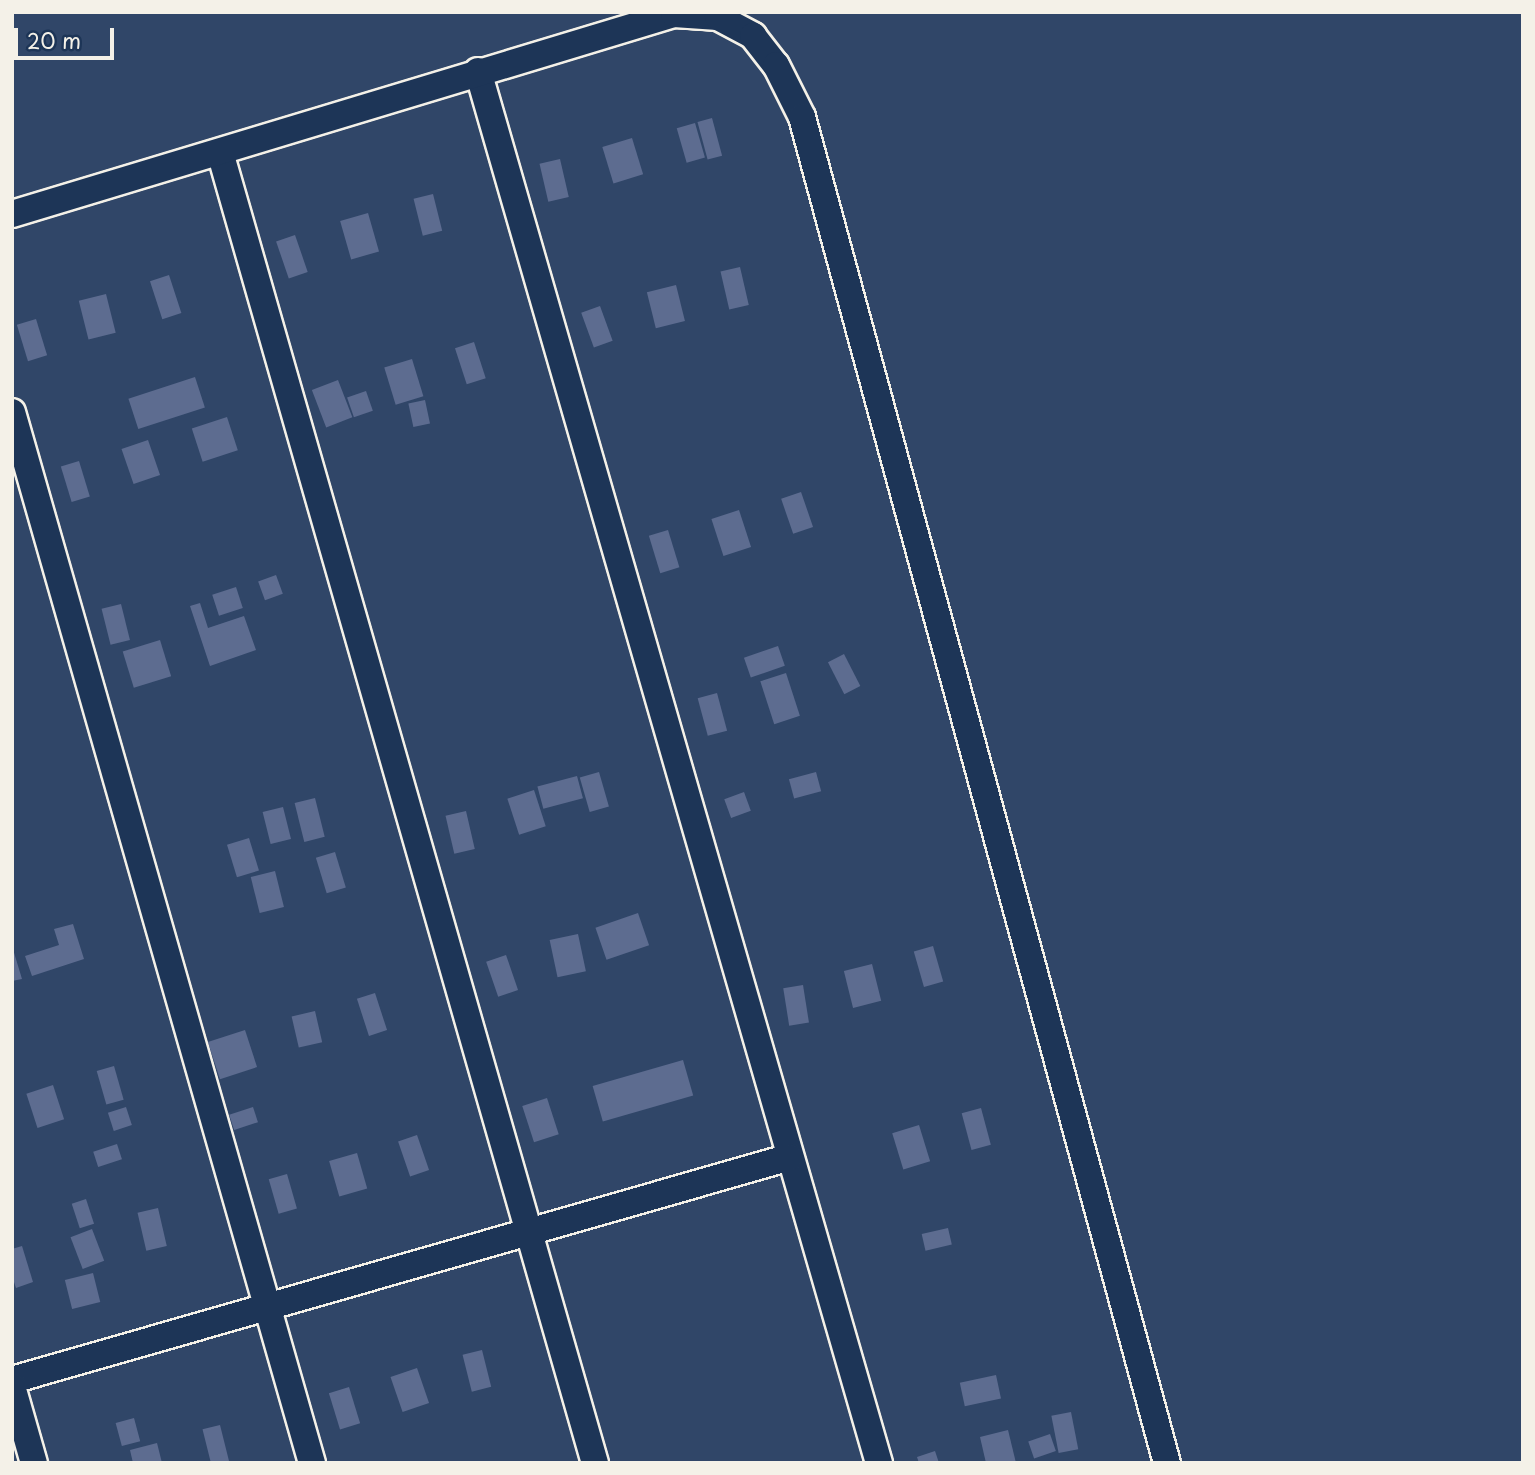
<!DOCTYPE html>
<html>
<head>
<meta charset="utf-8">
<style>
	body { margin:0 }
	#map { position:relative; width:1535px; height:1475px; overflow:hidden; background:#304668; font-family:"Playpen Sans",sans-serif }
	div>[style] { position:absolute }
	.building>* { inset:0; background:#5d6c90; transform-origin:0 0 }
	.roads { filter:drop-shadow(2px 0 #f4f1e8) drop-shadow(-2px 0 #f4f1e8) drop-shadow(0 2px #f4f1e8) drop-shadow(0 -2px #f4f1e8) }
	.street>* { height:26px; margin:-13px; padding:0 13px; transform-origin:13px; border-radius:13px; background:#1d3557 }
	span { translate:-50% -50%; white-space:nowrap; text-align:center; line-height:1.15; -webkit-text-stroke:5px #1d3557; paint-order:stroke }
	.frame { position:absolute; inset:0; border:14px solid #f4f1e8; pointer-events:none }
	.scale { position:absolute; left:14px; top:28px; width:100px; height:32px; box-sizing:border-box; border:4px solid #f4f1e8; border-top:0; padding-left:9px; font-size:21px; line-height:24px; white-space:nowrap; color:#f4f1e8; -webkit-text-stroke:5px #1d3557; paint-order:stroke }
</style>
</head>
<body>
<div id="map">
	<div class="building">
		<i style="left:712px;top:118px;width:39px;height:15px;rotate:75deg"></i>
		<i style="left:695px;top:123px;width:36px;height:19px;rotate:74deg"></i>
		<i style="left:632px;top:138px;width:38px;height:31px;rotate:73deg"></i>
		<i style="left:560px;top:159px;width:39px;height:21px;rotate:77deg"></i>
		<i style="left:433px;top:194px;width:38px;height:20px;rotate:76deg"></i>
		<i style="left:368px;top:213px;width:40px;height:29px;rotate:74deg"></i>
		<i style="left:295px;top:235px;width:39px;height:20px;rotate:71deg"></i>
		<i style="left:740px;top:267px;width:39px;height:20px;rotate:77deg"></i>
		<i style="left:169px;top:275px;width:40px;height:20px;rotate:72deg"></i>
		<i style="left:676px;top:285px;width:37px;height:30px;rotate:76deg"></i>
		<i style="left:106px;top:294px;width:40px;height:28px;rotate:76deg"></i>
		<i style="left:600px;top:306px;width:37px;height:20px;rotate:70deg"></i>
		<i style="left:36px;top:319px;width:38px;height:20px;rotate:73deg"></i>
		<i style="left:474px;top:342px;width:38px;height:20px;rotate:72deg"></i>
		<i style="left:412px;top:359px;width:39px;height:29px;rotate:73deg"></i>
		<i style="left:195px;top:377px;width:32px;height:70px;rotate:72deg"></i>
		<i style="left:338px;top:380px;width:40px;height:28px;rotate:69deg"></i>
		<i style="left:366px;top:391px;width:21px;height:20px;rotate:71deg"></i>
		<i style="left:425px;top:400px;width:24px;height:17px;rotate:78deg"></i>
		<i style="left:227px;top:417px;width:35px;height:37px;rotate:72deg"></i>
		<i style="left:148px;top:440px;width:37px;height:28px;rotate:71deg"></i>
		<i style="left:79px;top:461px;width:37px;height:19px;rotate:73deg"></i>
		<i style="left:801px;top:492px;width:37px;height:21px;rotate:71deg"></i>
		<i style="left:739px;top:510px;width:39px;height:29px;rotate:72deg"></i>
		<i style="left:668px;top:530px;width:39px;height:20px;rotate:73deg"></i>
		<i style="left:276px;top:575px;width:20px;height:19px;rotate:70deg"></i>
		<i style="left:236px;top:587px;width:22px;height:25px;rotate:72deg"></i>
		<i style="clip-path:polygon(200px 603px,208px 628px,244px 616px,256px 650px,210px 666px,190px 606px)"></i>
		<i style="left:121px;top:604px;width:37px;height:20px;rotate:76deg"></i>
		<i style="left:160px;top:640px;width:38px;height:39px;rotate:73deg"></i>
		<i style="left:778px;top:646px;width:21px;height:36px;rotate:71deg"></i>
		<i style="left:844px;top:654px;width:36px;height:18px;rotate:63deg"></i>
		<i style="left:786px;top:673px;width:45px;height:27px;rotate:72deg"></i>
		<i style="left:717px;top:693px;width:39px;height:20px;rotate:75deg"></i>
		<i style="left:599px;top:772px;width:36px;height:20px;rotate:74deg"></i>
		<i style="left:816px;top:772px;width:20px;height:28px;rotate:75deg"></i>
		<i style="left:577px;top:776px;width:23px;height:41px;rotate:75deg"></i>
		<i style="left:534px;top:790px;width:38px;height:28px;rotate:72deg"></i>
		<i style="left:744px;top:792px;width:20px;height:21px;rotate:70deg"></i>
		<i style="left:315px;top:798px;width:40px;height:21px;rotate:76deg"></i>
		<i style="left:283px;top:807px;width:33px;height:21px;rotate:76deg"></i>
		<i style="left:466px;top:811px;width:39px;height:21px;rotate:77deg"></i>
		<i style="left:249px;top:838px;width:34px;height:23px;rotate:73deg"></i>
		<i style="left:335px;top:852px;width:37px;height:20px;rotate:73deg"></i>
		<i style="left:275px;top:871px;width:37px;height:25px;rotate:76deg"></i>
		<i style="left:638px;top:913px;width:34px;height:45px;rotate:71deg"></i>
		<i style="clip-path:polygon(73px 924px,84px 959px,32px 976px,25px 956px,59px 945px,54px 929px)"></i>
		<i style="left:578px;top:934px;width:38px;height:29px;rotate:78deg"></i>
		<i style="clip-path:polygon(12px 946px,22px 979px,12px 981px)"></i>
		<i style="left:933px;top:946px;width:37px;height:20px;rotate:74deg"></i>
		<i style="left:506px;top:955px;width:37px;height:21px;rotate:71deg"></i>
		<i style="left:872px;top:964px;width:38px;height:29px;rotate:76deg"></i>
		<i style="left:803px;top:985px;width:38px;height:20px;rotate:81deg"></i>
		<i style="left:375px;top:993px;width:39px;height:19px;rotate:72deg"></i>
		<i style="left:315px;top:1011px;width:32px;height:24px;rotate:77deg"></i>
		<i style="left:245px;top:1030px;width:39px;height:39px;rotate:72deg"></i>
		<i style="left:683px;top:1060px;width:37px;height:94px;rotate:74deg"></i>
		<i style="left:114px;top:1066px;width:35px;height:18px;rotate:74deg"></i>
		<i style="left:53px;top:1085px;width:36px;height:28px;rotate:72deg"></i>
		<i style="left:547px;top:1098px;width:38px;height:26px;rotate:72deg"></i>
		<i style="left:126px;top:1107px;width:19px;height:19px;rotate:72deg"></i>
		<i style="left:253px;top:1107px;width:16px;height:25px;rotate:72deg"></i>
		<i style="left:981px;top:1108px;width:38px;height:20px;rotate:75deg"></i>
		<i style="left:919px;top:1125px;width:38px;height:28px;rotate:73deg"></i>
		<i style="left:417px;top:1135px;width:37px;height:20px;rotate:71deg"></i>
		<i style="left:117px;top:1144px;width:16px;height:25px;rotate:72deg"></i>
		<i style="left:357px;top:1153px;width:37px;height:29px;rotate:74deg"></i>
		<i style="left:287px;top:1174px;width:36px;height:19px;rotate:74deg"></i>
		<i style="left:86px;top:1199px;width:26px;height:15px;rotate:72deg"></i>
		<i style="left:158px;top:1208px;width:39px;height:21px;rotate:77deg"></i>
		<i style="left:948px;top:1228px;width:17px;height:27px;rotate:77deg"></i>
		<i style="left:92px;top:1229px;width:34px;height:23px;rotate:69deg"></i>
		<i style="clip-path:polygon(22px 1246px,33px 1282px,16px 1288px,12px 1276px,12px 1249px)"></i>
		<i style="left:93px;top:1273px;width:30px;height:29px;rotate:76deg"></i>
		<i style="left:482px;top:1350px;width:38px;height:20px;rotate:76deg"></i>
		<i style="left:417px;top:1368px;width:37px;height:28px;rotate:71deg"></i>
		<i style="left:996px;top:1375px;width:24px;height:37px;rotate:78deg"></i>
		<i style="left:349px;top:1387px;width:38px;height:21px;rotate:73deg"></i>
		<i style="left:1071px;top:1412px;width:38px;height:20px;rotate:79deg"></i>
		<i style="left:134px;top:1418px;width:24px;height:19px;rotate:75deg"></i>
		<i style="left:220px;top:1425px;width:38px;height:18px;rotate:76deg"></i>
		<i style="clip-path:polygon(1008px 1430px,1016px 1463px,986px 1463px,980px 1437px)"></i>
		<i style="left:1050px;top:1434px;width:18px;height:23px;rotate:71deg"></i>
		<i style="clip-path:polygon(157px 1443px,162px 1463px,133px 1463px,130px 1450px)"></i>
		<i style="clip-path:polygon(935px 1451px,939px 1463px,919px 1463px,917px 1457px)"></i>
	</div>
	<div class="roads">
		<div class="street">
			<i style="left:478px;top:71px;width:1449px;rotate:73.93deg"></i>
			<i style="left:220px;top:152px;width:1364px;rotate:74.04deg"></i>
			<i style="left:12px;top:214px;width:692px;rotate:-16.81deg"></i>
			<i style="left:674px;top:14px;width:44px;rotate:3.9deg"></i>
			<i style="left:718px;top:17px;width:40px;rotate:28deg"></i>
			<i style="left:753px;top:36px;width:37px;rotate:52deg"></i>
			<i style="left:776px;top:65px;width:58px;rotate:63.4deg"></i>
			<i style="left:802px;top:117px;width:1395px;rotate:74.83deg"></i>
			<i style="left:12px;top:412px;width:1093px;rotate:74.07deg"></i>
			<i style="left:12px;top:1380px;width:809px;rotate:-15.99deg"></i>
			<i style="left:12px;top:1386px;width:80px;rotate:74.1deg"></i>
		</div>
	</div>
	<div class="frame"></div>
	<div class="scale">20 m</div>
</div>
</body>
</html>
